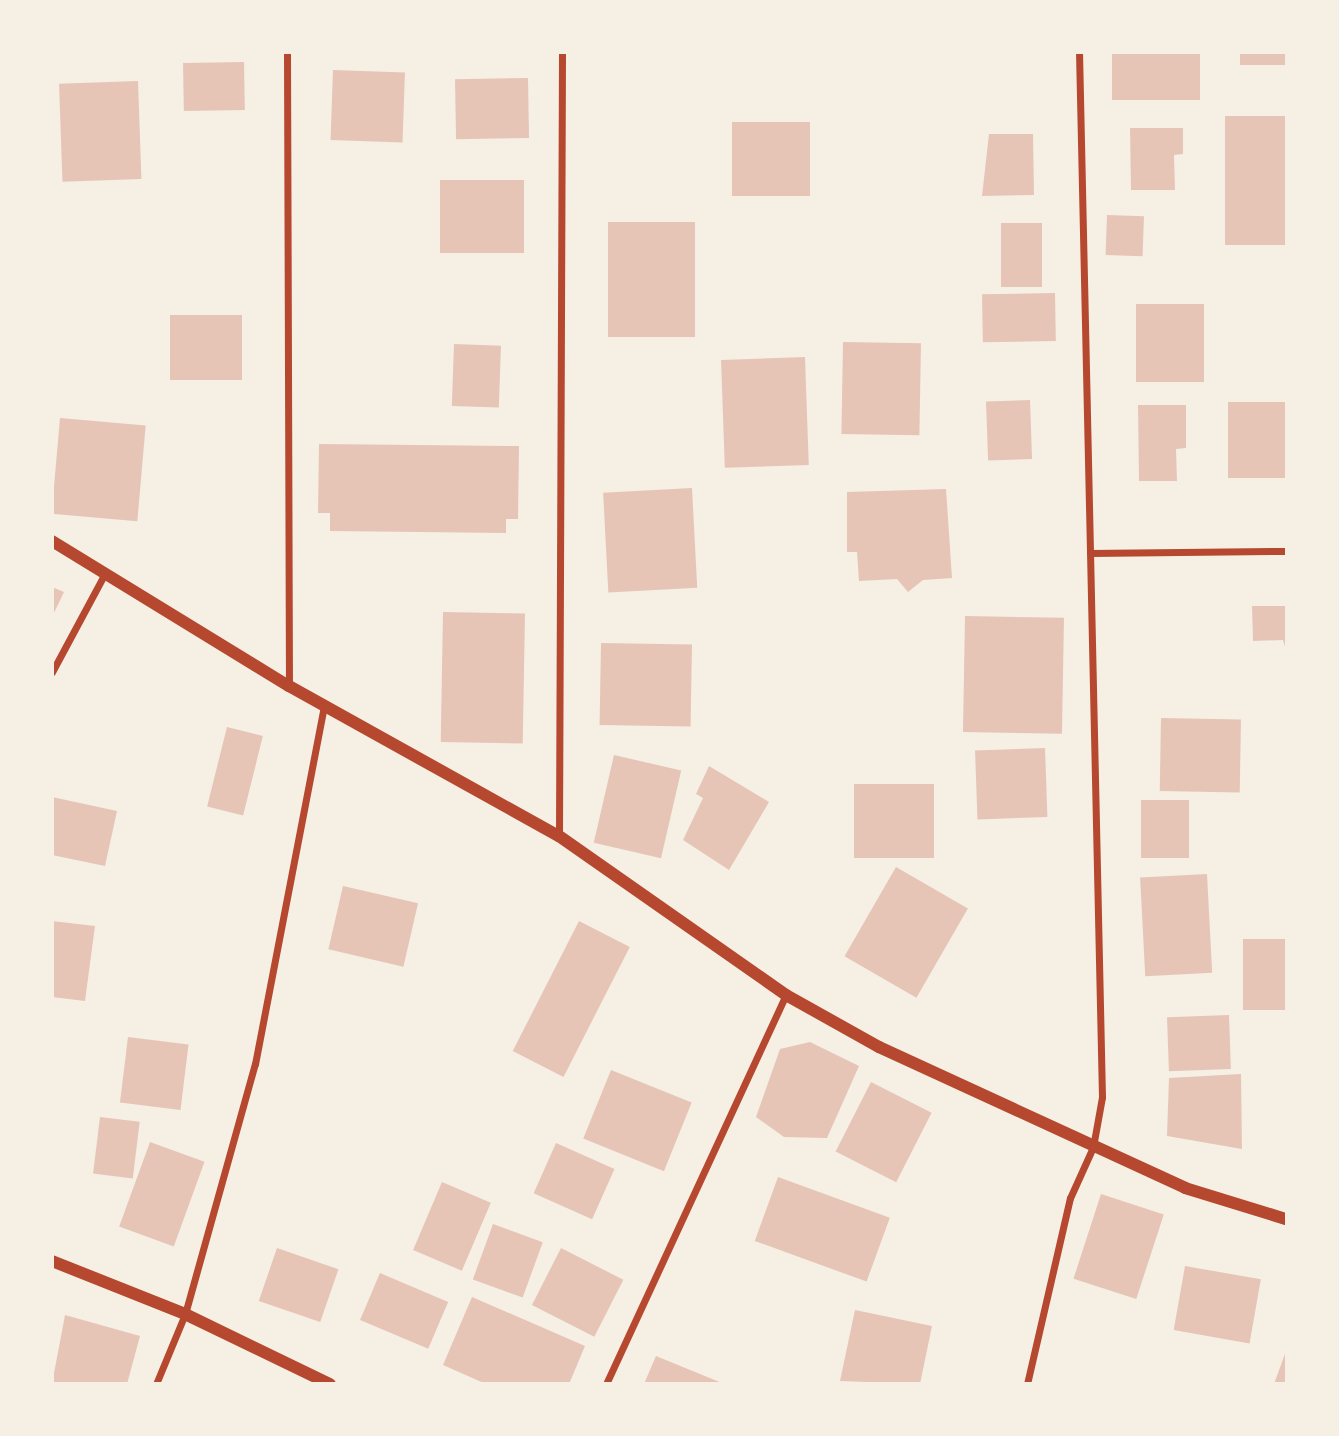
<!DOCTYPE html>
<html>
<head>
<meta charset="utf-8">
<style>
	body { margin:0 }
	#map { position:relative; width:1339px; height:1436px; overflow:hidden; background:#f6efe4; font-family:Overpass,sans-serif }
	div>[style] { position:absolute }
	.building>* { inset:0; background:#e6c5b7; transform-origin:0 0 }
	.minor>* { height:7px; margin:-3.5px; padding:0 3.5px; transform-origin:3.5px; border-radius:3.5px; background:#b5482f }
	.tertiary>* { height:12px; margin:-6px; padding:0 6px; transform-origin:6px; border-radius:6px; background:#b5482f }
	span { translate:-50% -50%; white-space:nowrap; text-align:center; line-height:1.15; -webkit-text-stroke:6px #f6efe4; paint-order:stroke }
	.frame { position:absolute; inset:0; border:54px solid #f6efe4; pointer-events:none }
</style>
</head>
<body>
<div id="map">
	<div class="building">
		<i style="left:1112px;top:52px;width:88px;height:48px"></i>
		<i style="left:1240px;top:52px;width:46px;height:13px"></i>
		<i style="left:244px;top:62px;width:48px;height:61px;rotate:89deg"></i>
		<i style="left:333px;top:70px;width:72px;height:70px;rotate:2deg"></i>
		<i style="left:528px;top:78px;width:60px;height:73px;rotate:89deg"></i>
		<i style="left:138px;top:81px;width:98px;height:79px;rotate:88deg"></i>
		<i style="left:1286px;top:116px;width:129px;height:61px;rotate:90deg"></i>
		<i style="left:810px;top:122px;width:74px;height:78px;rotate:90deg"></i>
		<i style="clip-path:polygon(1130px 128px,1183px 128px,1183px 154px,1174px 155px,1175px 190px,1131px 190px)"></i>
		<i style="clip-path:polygon(989px 134px,1033px 134px,1034px 195px,982px 196px)"></i>
		<i style="left:440px;top:180px;width:84px;height:73px"></i>
		<i style="left:1107px;top:215px;width:37px;height:40px;rotate:2deg"></i>
		<i style="left:695px;top:222px;width:115px;height:87px;rotate:90deg"></i>
		<i style="left:1042px;top:223px;width:64px;height:41px;rotate:90deg"></i>
		<i style="left:1055px;top:293px;width:48px;height:73px;rotate:89deg"></i>
		<i style="left:1136px;top:304px;width:68px;height:78px"></i>
		<i style="left:170px;top:315px;width:72px;height:65px"></i>
		<i style="left:843px;top:342px;width:78px;height:92px;rotate:1deg"></i>
		<i style="left:454px;top:344px;width:47px;height:62px;rotate:2deg"></i>
		<i style="left:805px;top:357px;width:108px;height:84px;rotate:88deg"></i>
		<i style="left:1030px;top:400px;width:59px;height:44px;rotate:88deg"></i>
		<i style="left:1228px;top:402px;width:58px;height:76px"></i>
		<i style="clip-path:polygon(1138px 405px,1186px 405px,1186px 448px,1176px 449px,1177px 481px,1139px 481px)"></i>
		<i style="left:60px;top:418px;width:86px;height:96px;rotate:5deg"></i>
		<i style="clip-path:polygon(319px 444px,519px 446px,518px 519px,506px 519px,506px 533px,330px 531px,330px 513px,318px 513px)"></i>
		<i style="left:692px;top:488px;width:100px;height:89px;rotate:87deg"></i>
		<i style="clip-path:polygon(946px 489px,952px 578px,923px 580px,908px 592px,897px 579px,859px 581px,857px 552px,847px 552px,847px 492px)"></i>
		<i style="clip-path:polygon(52px 587px,64px 592px,52px 617px)"></i>
		<i style="clip-path:polygon(1252px 606px,1286px 606px,1286px 650px,1283px 640px,1253px 641px)"></i>
		<i style="left:443px;top:612px;width:82px;height:130px;rotate:1deg"></i>
		<i style="left:965px;top:616px;width:99px;height:116px;rotate:1deg"></i>
		<i style="left:601px;top:643px;width:91px;height:82px;rotate:1deg"></i>
		<i style="left:1161px;top:718px;width:80px;height:73px;rotate:1deg"></i>
		<i style="left:227px;top:727px;width:37px;height:82px;rotate:14deg"></i>
		<i style="left:1045px;top:748px;width:69px;height:70px;rotate:88deg"></i>
		<i style="left:614px;top:755px;width:69px;height:90px;rotate:13deg"></i>
		<i style="clip-path:polygon(709px 766px,769px 802px,729px 870px,683px 840px,703px 798px,696px 794px)"></i>
		<i style="left:854px;top:784px;width:80px;height:74px"></i>
		<i style="clip-path:polygon(52px 797px,117px 811px,105px 866px,52px 855px)"></i>
		<i style="left:1141px;top:800px;width:48px;height:58px"></i>
		<i style="left:896px;top:867px;width:83px;height:103px;rotate:30deg"></i>
		<i style="left:1207px;top:874px;width:99px;height:67px;rotate:87deg"></i>
		<i style="left:343px;top:886px;width:77px;height:65px;rotate:13deg"></i>
		<i style="clip-path:polygon(52px 921px,95px 926px,85px 1001px,52px 997px)"></i>
		<i style="left:579px;top:921px;width:57px;height:146px;rotate:27deg"></i>
		<i style="left:1286px;top:939px;width:71px;height:43px;rotate:90deg"></i>
		<i style="left:1229px;top:1015px;width:54px;height:62px;rotate:88deg"></i>
		<i style="left:128px;top:1037px;width:61px;height:66px;rotate:7deg"></i>
		<i style="clip-path:polygon(810px 1042px,859px 1066px,827px 1138px,784px 1137px,756px 1117px,780px 1049px)"></i>
		<i style="left:611px;top:1070px;width:87px;height:74px;rotate:22deg"></i>
		<i style="clip-path:polygon(1241px 1074px,1242px 1149px,1167px 1136px,1169px 1078px)"></i>
		<i style="left:871px;top:1082px;width:68px;height:78px;rotate:27deg"></i>
		<i style="left:100px;top:1117px;width:40px;height:57px;rotate:7deg"></i>
		<i style="left:150px;top:1142px;width:58px;height:90px;rotate:20deg"></i>
		<i style="left:556px;top:1143px;width:64px;height:55px;rotate:24deg"></i>
		<i style="left:778px;top:1177px;width:119px;height:68px;rotate:20deg"></i>
		<i style="left:442px;top:1182px;width:53px;height:74px;rotate:23deg"></i>
		<i style="left:1101px;top:1194px;width:66px;height:89px;rotate:18deg"></i>
		<i style="left:493px;top:1224px;width:53px;height:59px;rotate:20deg"></i>
		<i style="left:277px;top:1248px;width:65px;height:56px;rotate:19deg"></i>
		<i style="left:561px;top:1248px;width:70px;height:64px;rotate:27deg"></i>
		<i style="left:1185px;top:1266px;width:77px;height:65px;rotate:10deg"></i>
		<i style="left:380px;top:1273px;width:74px;height:51px;rotate:23deg"></i>
		<i style="clip-path:polygon(472px 1297px,585px 1346px,569px 1384px,486px 1384px,443px 1365px)"></i>
		<i style="clip-path:polygon(855px 1310px,932px 1326px,920px 1384px,840px 1381px)"></i>
		<i style="clip-path:polygon(65px 1315px,140px 1336px,127px 1384px,52px 1384px)"></i>
		<i style="clip-path:polygon(1286px 1351px,1286px 1384px,1274px 1384px)"></i>
		<i style="clip-path:polygon(656px 1356px,722px 1383px,722px 1384px,644px 1384px)"></i>
	</div>
	<div class="minor">
		<i style="left:287px;top:52px;width:634px;rotate:89.82deg"></i>
		<i style="left:1090px;top:553px;width:196px;rotate:-0.6deg"></i>
		<i style="left:52px;top:672px;width:112px;rotate:-61.8deg"></i>
		<i style="left:559px;top:836px;width:784px;rotate:-89.78deg"></i>
		<i style="left:156px;top:1384px;width:76px;rotate:-67.5deg"></i>
		<i style="left:185px;top:1314px;width:260px;rotate:-74.4deg"></i>
		<i style="left:255px;top:1064px;width:365px;rotate:-79.1deg"></i>
		<i style="left:606px;top:1384px;width:429px;rotate:-65.2deg"></i>
		<i style="left:1027px;top:1384px;width:191px;rotate:-77deg"></i>
		<i style="left:1070px;top:1198px;width:56px;rotate:-65.7deg"></i>
		<i style="left:1093px;top:1147px;width:51px;rotate:-79.8deg"></i>
		<i style="left:1102px;top:1097px;width:1045px;rotate:-91.26deg"></i>
	</div>
	<div class="tertiary">
		<i style="left:52px;top:541px;width:278px;rotate:31.5deg"></i>
		<i style="left:289px;top:686px;width:309px;rotate:29.1deg"></i>
		<i style="left:559px;top:836px;width:277px;rotate:35deg"></i>
		<i style="left:786px;top:995px;width:107px;rotate:29.2deg"></i>
		<i style="left:879px;top:1047px;width:337px;rotate:24.7deg"></i>
		<i style="left:1185px;top:1188px;width:106px;rotate:17.1deg"></i>
		<i style="left:52px;top:1261px;width:143px;rotate:21.7deg"></i>
		<i style="left:185px;top:1314px;width:161px;rotate:25.8deg"></i>
	</div>
	<div class="frame"></div>
</div>
</body>
</html>
